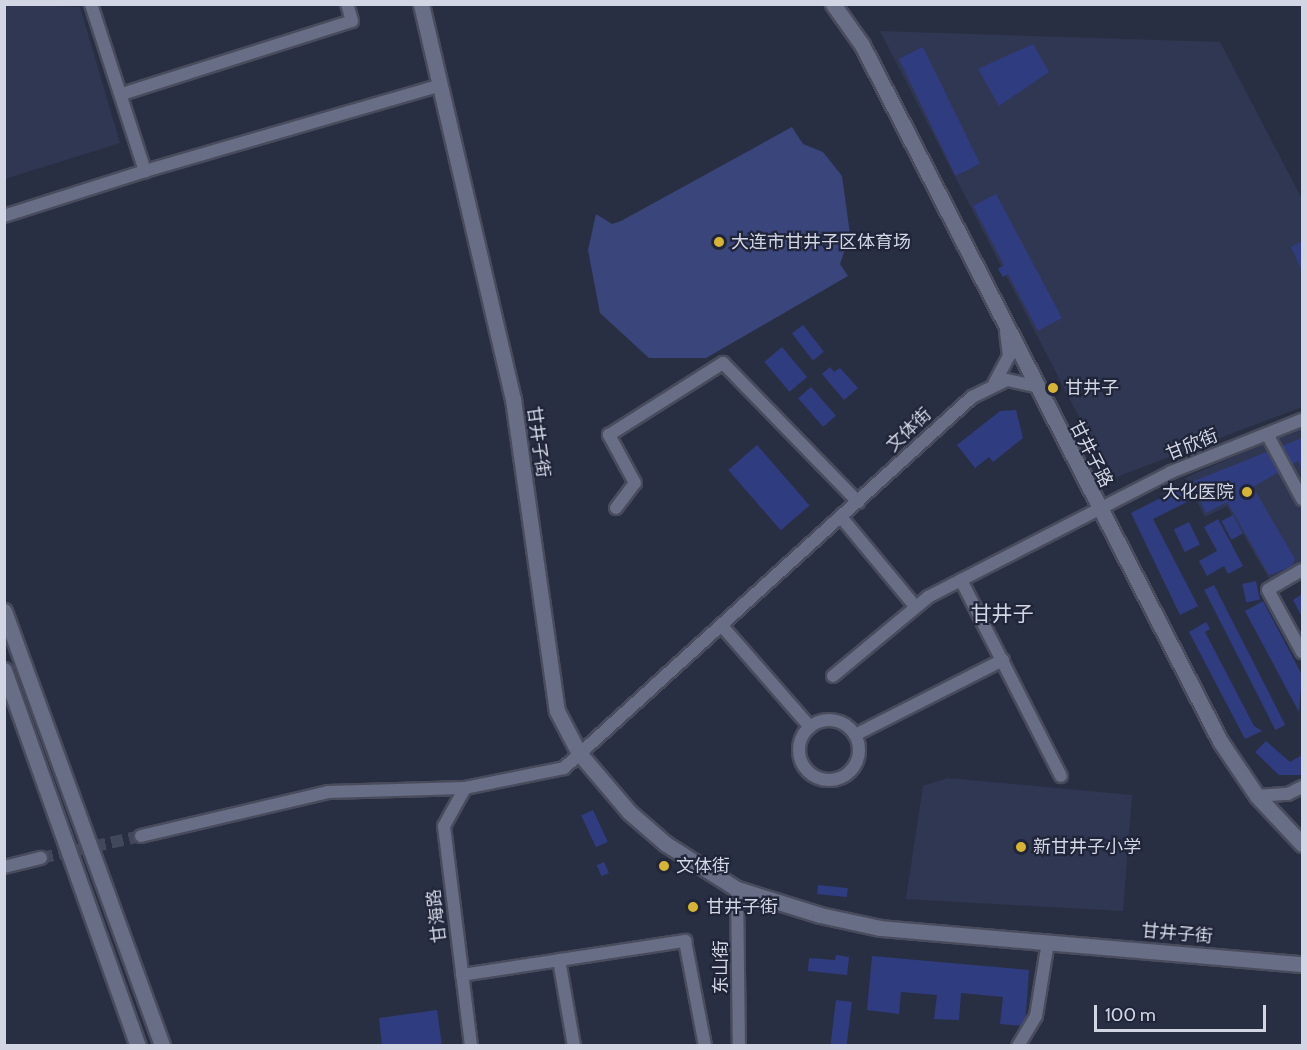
<!DOCTYPE html>
<html>
<head>
<meta charset="utf-8">
<style>
	body { margin:0 }
	#map { position:relative; width:1307px; height:1050px; overflow:hidden; background:#292f43; font-family:Cabin,"Noto Sans SC",sans-serif }
	div>[style] { position:absolute }
	.built>* { inset:0; background:#303752 }
	.green>* { inset:0; background:#39457b }
	.building>* { inset:0; background:#303c80; transform-origin:0 0 }
	.minor-tunnel>* { height:12px; margin-top:-6px; transform-origin:0; background:repeating-linear-gradient(90deg,#42485b 0 12px,transparent 0 18px) }
	.roads { filter:drop-shadow(2px 0 #484c5d) drop-shadow(-2px 0 #484c5d) drop-shadow(0 2px #484c5d) drop-shadow(0 -2px #484c5d) }
	.minor>* { height:12px; margin:-6px; padding:0 6px; transform-origin:6px; border-radius:6px; background:#676e85 }
	.minor>.ring { margin:-6px; padding:0; box-sizing:content-box; background:none; border:12px solid #676e85; border-radius:50% }
	.tertiary>* { height:15px; margin:-7.5px; padding:0 7.5px; transform-origin:7.5px; border-radius:7.5px; background:#676e85 }
	.secondary>* { height:15px; margin:-7.5px; padding:0 7.5px; transform-origin:7.5px; border-radius:7.5px; background:#676e85 }
	.dots>* { width:16px; height:16px; translate:-50% -50%; box-sizing:border-box; border:3px solid #202539; border-radius:50% }
	span { translate:-50% -50%; white-space:nowrap; text-align:center; line-height:1.15; -webkit-text-stroke:4.5px #202539; paint-order:stroke }
	.poi-label { font-size:18px; color:#d2d6e4 }
	.left { translate:0 -50%; text-align:left }
	.right { translate:-100% -50%; text-align:right }
	.street-label { font-size:18px; color:#d2d6e4 }
	.quarter-label { font-size:21px; color:#d2d6e4 }
	.frame { position:absolute; inset:0; border:6px solid #d2d6e4; pointer-events:none }
	.scale { position:absolute; left:1094px; top:1005px; width:172px; height:27px; box-sizing:border-box; border:3px solid #d2d6e4; border-top:0; padding-left:8px; font-size:18px; line-height:21px; white-space:nowrap; color:#d2d6e4; -webkit-text-stroke:4px #202539; paint-order:stroke }
</style>
</head>
<body>
<div id="map">
	<div class="built">
		<i style="clip-path:polygon(5px 4px,80px 7px,120px 143px,5px 179px)"></i>
		<i style="clip-path:polygon(880px 31px,1220px 42px,1302px 199px,1302px 407px,1111px 479px)"></i>
		<i style="clip-path:polygon(1302px 427px,1302px 563px,1271px 582px,1227px 506px,1205px 517px,1185px 478px)"></i>
		<i style="clip-path:polygon(948px 778px,1132px 795px,1123px 911px,906px 899px,923px 786px)"></i>
	</div>
	<div class="green">
		<i style="clip-path:polygon(792px 127px,803px 144px,823px 152px,842px 176px,850px 234px,840px 264px,848px 276px,706px 358px,649px 358px,600px 313px,588px 250px,596px 214px,612px 224px,621px 221px)"></i>
	</div>
	<div class="building">
		<i style="clip-path:polygon(1033px 44px,1049px 72px,999px 106px,978px 69px)"></i>
		<i style="left:923px;top:47px;width:130px;height:27px;rotate:64deg"></i>
		<i style="clip-path:polygon(996px 194px,1062px 318px,1038px 331px,1008px 274px,1003px 277px,998px 269px,1004px 265px,973px 206px)"></i>
		<i style="clip-path:polygon(1302px 241px,1302px 271px,1291px 247px)"></i>
		<i style="left:803px;top:325px;width:34px;height:14px;rotate:52deg"></i>
		<i style="left:782px;top:347px;width:39px;height:23px;rotate:50deg"></i>
		<i style="clip-path:polygon(830px 367px,834px 372px,840px 368px,858px 388px,844px 400px,822px 374px)"></i>
		<i style="left:811px;top:387px;width:38px;height:17px;rotate:49deg"></i>
		<i style="clip-path:polygon(1016px 410px,1023px 438px,993px 462px,989px 457px,975px 468px,957px 445px,1000px 411px)"></i>
		<i style="clip-path:polygon(1302px 438px,1302px 470px,1298px 461px,1253px 487px,1295px 559px,1291px 567px,1269px 575px,1227px 502px,1206px 513px,1191px 482px)"></i>
		<i style="left:757px;top:445px;width:80px;height:38px;rotate:49deg"></i>
		<i style="clip-path:polygon(1180px 488px,1187px 502px,1153px 519px,1198px 606px,1180px 615px,1131px 513px)"></i>
		<i style="left:1233px;top:515px;width:21px;height:13px;rotate:62deg"></i>
		<i style="clip-path:polygon(1218px 519px,1243px 566px,1228px 574px,1224px 566px,1207px 576px,1199px 561px,1217px 551px,1204px 527px)"></i>
		<i style="left:1189px;top:522px;width:25px;height:17px;rotate:64deg"></i>
		<i style="left:1256px;top:581px;width:19px;height:14px;rotate:78deg"></i>
		<i style="left:1214px;top:585px;width:157px;height:11px;rotate:63deg"></i>
		<i style="clip-path:polygon(1302px 594px,1302px 617px,1293px 600px)"></i>
		<i style="clip-path:polygon(1263px 601px,1302px 675px,1299px 712px,1245px 611px)"></i>
		<i style="clip-path:polygon(1206px 622px,1210px 629px,1205px 632px,1254px 726px,1262px 731px,1245px 739px,1189px 632px)"></i>
		<i style="clip-path:polygon(1266px 741px,1290px 762px,1302px 755px,1302px 775px,1279px 775px,1255px 752px)"></i>
		<i style="left:593px;top:810px;width:35px;height:13px;rotate:65deg"></i>
		<i style="left:604px;top:862px;width:12px;height:8px;rotate:66deg"></i>
		<i style="left:818px;top:885px;width:30px;height:9px;rotate:6deg"></i>
		<i style="clip-path:polygon(836px 955px,849px 957px,847px 975px,808px 971px,809px 958px,835px 960px)"></i>
		<i style="clip-path:polygon(872px 956px,1029px 970px,1025px 1026px,1000px 1024px,1003px 997px,961px 993px,959px 1020px,934px 1019px,937px 995px,901px 992px,899px 1014px,867px 1010px)"></i>
		<i style="left:836px;top:1000px;width:16px;height:46px;rotate:7deg"></i>
		<i style="clip-path:polygon(437px 1010px,442px 1046px,382px 1046px,379px 1018px)"></i>
	</div>
	<div class="minor-tunnel">
		<i style="left:41px;top:858px;width:102px;rotate:-12.4deg"></i>
	</div>
	<div class="roads">
		<div class="minor">
			<i style="left:91px;top:4px;width:176px;rotate:72.1deg"></i>
			<i style="left:145px;top:171px;width:305px;rotate:-16.2deg"></i>
			<i style="left:122px;top:94px;width:241px;rotate:-17.6deg"></i>
			<i style="left:352px;top:21px;width:18px;rotate:-106deg"></i>
			<i style="left:4px;top:216px;width:148px;rotate:-17.7deg"></i>
			<i style="left:994px;top:384px;width:32px;rotate:-62deg"></i>
			<i style="left:1009px;top:356px;width:24px;rotate:-97deg"></i>
			<i style="left:1267px;top:434px;width:74px;rotate:61.7deg"></i>
			<i style="left:616px;top:508px;width:31px;rotate:-53deg"></i>
			<i style="left:635px;top:483px;width:55px;rotate:-118.4deg"></i>
			<i style="left:609px;top:435px;width:135px;rotate:-32.3deg"></i>
			<i style="left:723px;top:363px;width:194px;rotate:45.8deg"></i>
			<i style="left:841px;top:517px;width:114px;rotate:50.3deg"></i>
			<i style="left:1302px;top:570px;width:39px;rotate:150deg"></i>
			<i style="left:1268px;top:590px;width:71px;rotate:61.3deg"></i>
			<i style="left:961px;top:580px;width:220px;rotate:63deg"></i>
			<i style="left:722px;top:626px;width:134px;rotate:48.9deg"></i>
			<i style="left:833px;top:676px;width:124px;rotate:-39.7deg"></i>
			<i style="left:928px;top:597px;width:273px;rotate:-27.2deg"></i>
			<i style="left:1171px;top:472px;width:141px;rotate:-21.7deg"></i>
			<i class="ring" style="left:799px;top:720px;width:48px;height:48px"></i>
			<i style="left:855px;top:735px;width:166px;rotate:-26.9deg"></i>
			<i style="left:465px;top:788px;width:43px;rotate:118.9deg"></i>
			<i style="left:444px;top:826px;width:222px;rotate:83deg"></i>
			<i style="left:1257px;top:796px;width:31px;rotate:-4deg"></i>
			<i style="left:1288px;top:794px;width:16px;rotate:-27deg"></i>
			<i style="left:141px;top:836px;width:192px;rotate:-13.2deg"></i>
			<i style="left:328px;top:792px;width:137px;rotate:-1.7deg"></i>
			<i style="left:465px;top:788px;width:101px;rotate:-11.4deg"></i>
			<i style="left:564px;top:768px;width:551px;rotate:-42.28deg"></i>
			<i style="left:972px;top:397px;width:39px;rotate:-26deg"></i>
			<i style="left:1007px;top:380px;width:29px;rotate:12deg"></i>
			<i style="left:4px;top:867px;width:38px;rotate:-14deg"></i>
			<i style="left:737px;top:889px;width:157px;rotate:89.3deg"></i>
			<i style="left:559px;top:960px;width:87px;rotate:80.1deg"></i>
			<i style="left:462px;top:975px;width:226px;rotate:-8.7deg"></i>
			<i style="left:685px;top:941px;width:107px;rotate:79.2deg"></i>
			<i style="left:1018px;top:1046px;width:35px;rotate:-59deg"></i>
			<i style="left:1036px;top:1016px;width:75px;rotate:-80.8deg"></i>
		</div>
		<div class="tertiary">
			<i style="left:421px;top:4px;width:406px;rotate:76.9deg"></i>
			<i style="left:513px;top:399px;width:315px;rotate:82deg"></i>
			<i style="left:557px;top:711px;width:47px;rotate:62.4deg"></i>
			<i style="left:579px;top:753px;width:77px;rotate:49.7deg"></i>
			<i style="left:629px;top:812px;width:49px;rotate:40.9deg"></i>
			<i style="left:666px;top:844px;width:84px;rotate:32.4deg"></i>
			<i style="left:737px;top:889px;width:87px;rotate:17.4deg"></i>
			<i style="left:820px;top:915px;width:61px;rotate:12.2deg"></i>
			<i style="left:880px;top:928px;width:424px;rotate:4.9deg"></i>
			<i style="left:833px;top:4px;width:50px;rotate:54.7deg"></i>
			<i style="left:862px;top:45px;width:783px;rotate:62.78deg"></i>
			<i style="left:1220px;top:741px;width:66px;rotate:56.1deg"></i>
			<i style="left:1257px;top:796px;width:66px;rotate:46.8deg"></i>
		</div>
		<div class="secondary">
			<i style="left:4px;top:611px;width:463px;rotate:70deg"></i>
			<i style="left:4px;top:670px;width:399px;rotate:70.4deg"></i>
		</div>
	</div>
	<div class="dots">
		<i style="left:719px;top:242px;background:#d8b434"></i>
		<i style="left:1053px;top:388px;background:#d8b434"></i>
		<i style="left:1247px;top:492px;background:#d8b434"></i>
		<i style="left:1021px;top:847px;background:#d8b434"></i>
		<i style="left:664px;top:866px;background:#d8b434"></i>
		<i style="left:693px;top:907px;background:#d8b434"></i>
	</div>
	<div class="poi-label">
		<span class="left" style="left:731px;top:242px">大连市甘井子区体育场</span>
		<span class="left" style="left:1065px;top:388px">甘井子</span>
		<span class="right" style="left:1234px;top:492px">大化医院</span>
		<span class="left" style="left:1033px;top:847px">新甘井子小学</span>
		<span class="left" style="left:676px;top:866px">文体街</span>
		<span class="left" style="left:706px;top:907px">甘井子街</span>
	</div>
	<div class="street-label">
		<span style="left:909px;top:430px;rotate:-43deg">文体街</span>
		<span style="left:538px;top:442px;rotate:82deg">甘井子街</span>
		<span style="left:1192px;top:445px;rotate:-22deg">甘欣街</span>
		<span style="left:1091px;top:454px;rotate:63deg">甘井子路</span>
		<span style="left:437px;top:916px;rotate:-97deg">甘海路</span>
		<span style="left:1177px;top:934px;rotate:5deg">甘井子街</span>
		<span style="left:721px;top:967px;rotate:-90deg">东山街</span>
	</div>
	<div class="quarter-label">
		<span style="left:1002px;top:614px">甘井子</span>
	</div>
	<div class="frame"></div>
	<div class="scale">100 m</div>
</div>
</body>
</html>
